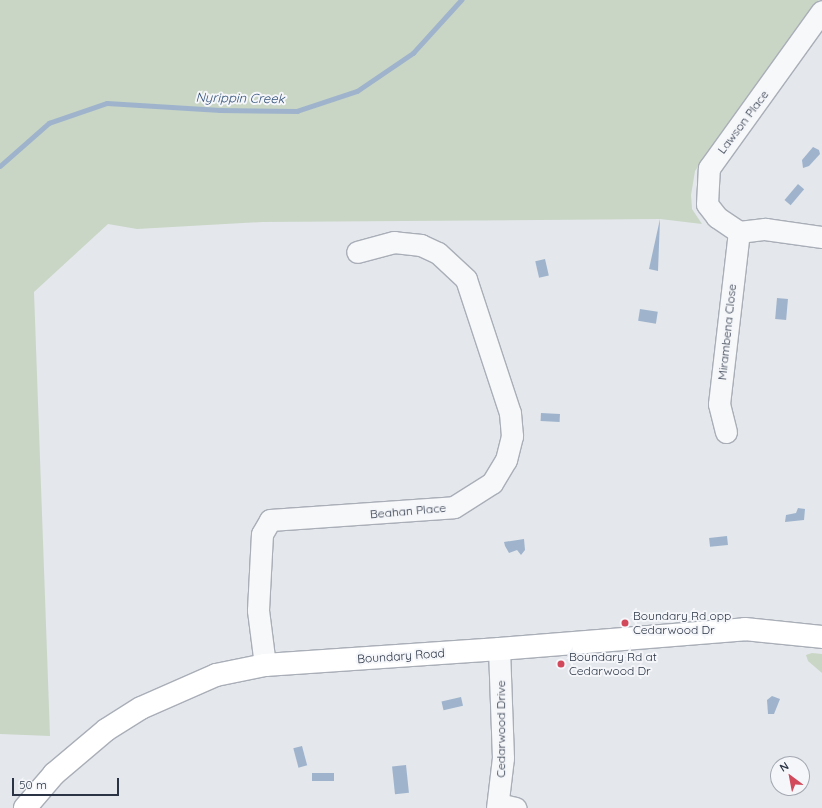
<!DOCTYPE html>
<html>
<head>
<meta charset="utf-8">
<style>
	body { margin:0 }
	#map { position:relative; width:822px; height:808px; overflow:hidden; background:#e4e7ec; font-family:Quicksand,sans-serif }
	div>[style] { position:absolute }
	.green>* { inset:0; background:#c9d6c5 }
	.water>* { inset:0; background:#9fb4cc; transform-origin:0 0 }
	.stream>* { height:4.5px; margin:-2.25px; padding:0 2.25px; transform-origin:2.25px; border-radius:2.25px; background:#9fb4cc }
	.roads { filter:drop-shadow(1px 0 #a9aeb7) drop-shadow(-1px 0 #a9aeb7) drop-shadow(0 1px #a9aeb7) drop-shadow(0 -1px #a9aeb7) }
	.minor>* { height:21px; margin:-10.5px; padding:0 10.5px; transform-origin:10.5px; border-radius:10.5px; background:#f7f8fa }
	.major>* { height:22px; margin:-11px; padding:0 11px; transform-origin:11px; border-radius:11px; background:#fff }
	.dots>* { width:11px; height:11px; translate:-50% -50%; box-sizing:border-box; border:2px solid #f4f6f9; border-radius:50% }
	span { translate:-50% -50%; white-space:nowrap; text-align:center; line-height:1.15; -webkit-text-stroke:4px #f4f6f9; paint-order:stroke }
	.street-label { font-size:12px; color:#2b3445 }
	.poi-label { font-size:12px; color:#2b3445 }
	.left { translate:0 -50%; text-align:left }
	.water-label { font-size:13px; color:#34527a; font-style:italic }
	.north { position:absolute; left:770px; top:756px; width:40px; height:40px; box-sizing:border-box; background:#f4f6f9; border:1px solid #a4a8b1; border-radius:50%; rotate:328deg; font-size:11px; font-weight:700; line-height:16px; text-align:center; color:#2b3445 }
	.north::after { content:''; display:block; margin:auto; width:14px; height:18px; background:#d1495b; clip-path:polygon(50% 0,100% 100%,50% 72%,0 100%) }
	.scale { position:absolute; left:12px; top:778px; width:107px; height:18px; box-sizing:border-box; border:2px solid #2b3445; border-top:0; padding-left:5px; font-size:12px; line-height:14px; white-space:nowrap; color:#2b3445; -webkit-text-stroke:3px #f4f6f9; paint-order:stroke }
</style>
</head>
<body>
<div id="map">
	<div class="green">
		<i style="clip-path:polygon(0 0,819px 0,695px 171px,691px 195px,692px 209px,702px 224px,660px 219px,262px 222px,137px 229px,108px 224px,34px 292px,50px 736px,0 734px)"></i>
		<i style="clip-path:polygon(812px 653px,822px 654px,822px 673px,808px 661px,806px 655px)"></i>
	</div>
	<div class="water">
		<i style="clip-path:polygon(813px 147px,819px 150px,820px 154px,809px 166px,803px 168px,802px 160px)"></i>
		<i style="left:798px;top:184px;width:8px;height:21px;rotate:40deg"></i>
		<i style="clip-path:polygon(660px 219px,658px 271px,649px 269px)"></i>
		<i style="left:545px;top:259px;width:17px;height:10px;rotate:77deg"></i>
		<i style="left:777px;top:298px;width:11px;height:21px;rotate:5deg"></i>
		<i style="left:640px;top:309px;width:18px;height:12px;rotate:9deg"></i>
		<i style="left:541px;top:413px;width:19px;height:8px;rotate:3deg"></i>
		<i style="clip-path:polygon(798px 508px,805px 509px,804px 520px,785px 522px,786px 515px,796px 513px)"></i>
		<i style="left:727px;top:536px;width:9px;height:18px;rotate:84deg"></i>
		<i style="clip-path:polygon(524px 539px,525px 550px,521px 555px,517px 550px,509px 553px,505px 546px,504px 542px)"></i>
		<i style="clip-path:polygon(772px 696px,780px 699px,774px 714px,768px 714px,767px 700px)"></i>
		<i style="left:461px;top:697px;width:9px;height:20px;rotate:77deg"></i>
		<i style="left:302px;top:746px;width:20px;height:9px;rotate:75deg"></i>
		<i style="left:406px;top:765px;width:28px;height:14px;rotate:84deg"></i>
		<i style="left:334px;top:773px;width:8px;height:22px;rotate:90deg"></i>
	</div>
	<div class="stream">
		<i style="left:0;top:166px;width:65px;rotate:-41.3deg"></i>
		<i style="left:49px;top:123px;width:61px;rotate:-19deg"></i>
		<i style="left:107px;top:103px;width:113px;rotate:3.5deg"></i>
		<i style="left:220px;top:110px;width:77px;rotate:0.7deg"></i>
		<i style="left:297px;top:111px;width:63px;rotate:-18.4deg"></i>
		<i style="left:357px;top:91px;width:68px;rotate:-34.2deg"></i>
		<i style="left:413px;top:53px;width:72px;rotate:-47.8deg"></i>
	</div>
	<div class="roads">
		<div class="minor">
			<i style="left:739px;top:232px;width:27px;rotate:-146deg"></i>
			<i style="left:717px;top:217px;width:16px;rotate:-128deg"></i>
			<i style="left:707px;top:204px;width:36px;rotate:-87deg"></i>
			<i style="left:709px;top:168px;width:193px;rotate:-54.3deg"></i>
			<i style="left:739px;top:232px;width:26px;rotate:-7deg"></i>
			<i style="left:765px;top:229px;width:58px;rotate:8deg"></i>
			<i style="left:726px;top:432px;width:29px;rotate:-104deg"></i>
			<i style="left:719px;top:404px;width:173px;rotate:-83.4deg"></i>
			<i style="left:265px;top:665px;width:55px;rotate:-97.3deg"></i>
			<i style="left:258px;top:610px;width:76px;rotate:-87deg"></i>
			<i style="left:262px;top:534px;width:16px;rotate:-60deg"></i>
			<i style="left:270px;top:520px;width:184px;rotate:-4deg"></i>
			<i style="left:454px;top:507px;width:45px;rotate:-32.3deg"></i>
			<i style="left:492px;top:483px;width:27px;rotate:-59deg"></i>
			<i style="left:506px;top:460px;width:25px;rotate:-76deg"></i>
			<i style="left:512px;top:436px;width:23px;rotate:-95deg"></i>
			<i style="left:510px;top:413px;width:141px;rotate:-108.2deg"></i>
			<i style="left:466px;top:279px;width:38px;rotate:-137deg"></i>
			<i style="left:438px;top:253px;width:19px;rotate:-155deg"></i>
			<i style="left:421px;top:245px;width:27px;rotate:-174deg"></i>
			<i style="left:394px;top:242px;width:38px;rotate:165deg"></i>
			<i style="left:498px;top:804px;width:18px;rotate:13deg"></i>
			<i style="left:497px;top:808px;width:50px;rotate:-83.2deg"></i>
			<i style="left:503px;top:758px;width:109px;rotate:-92.1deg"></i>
		</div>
		<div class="major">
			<i style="left:25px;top:808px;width:45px;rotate:-49.5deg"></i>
			<i style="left:54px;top:774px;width:68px;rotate:-40.2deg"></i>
			<i style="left:106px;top:730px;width:41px;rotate:-32.2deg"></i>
			<i style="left:141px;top:708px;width:82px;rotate:-23.7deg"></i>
			<i style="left:216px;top:675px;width:50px;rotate:-11.5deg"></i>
			<i style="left:265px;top:665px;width:235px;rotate:-3.9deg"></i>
			<i style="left:499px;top:649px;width:247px;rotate:-4.6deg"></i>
			<i style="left:745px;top:629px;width:77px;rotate:5.9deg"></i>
		</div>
	</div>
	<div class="dots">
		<i style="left:625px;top:623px;background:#d1495b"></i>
		<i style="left:561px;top:664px;background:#d1495b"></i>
	</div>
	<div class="street-label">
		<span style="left:743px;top:122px;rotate:-53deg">Lawson Place</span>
		<span style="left:727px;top:332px;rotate:-84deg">Mirambena Close</span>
		<span style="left:408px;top:511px;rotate:-5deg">Beahan Place</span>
		<span style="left:401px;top:656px;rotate:-4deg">Boundary Road</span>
		<span style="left:501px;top:729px;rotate:-90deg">Cedarwood Drive</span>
	</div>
	<div class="poi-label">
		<span class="left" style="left:633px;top:623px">Boundary Rd opp<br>Cedarwood Dr</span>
		<span class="left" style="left:569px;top:664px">Boundary Rd at<br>Cedarwood Dr</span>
	</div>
	<div class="water-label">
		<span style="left:240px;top:98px;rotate:1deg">Nyrippin Creek</span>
	</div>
	<div class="north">N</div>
	<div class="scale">50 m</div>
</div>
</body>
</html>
